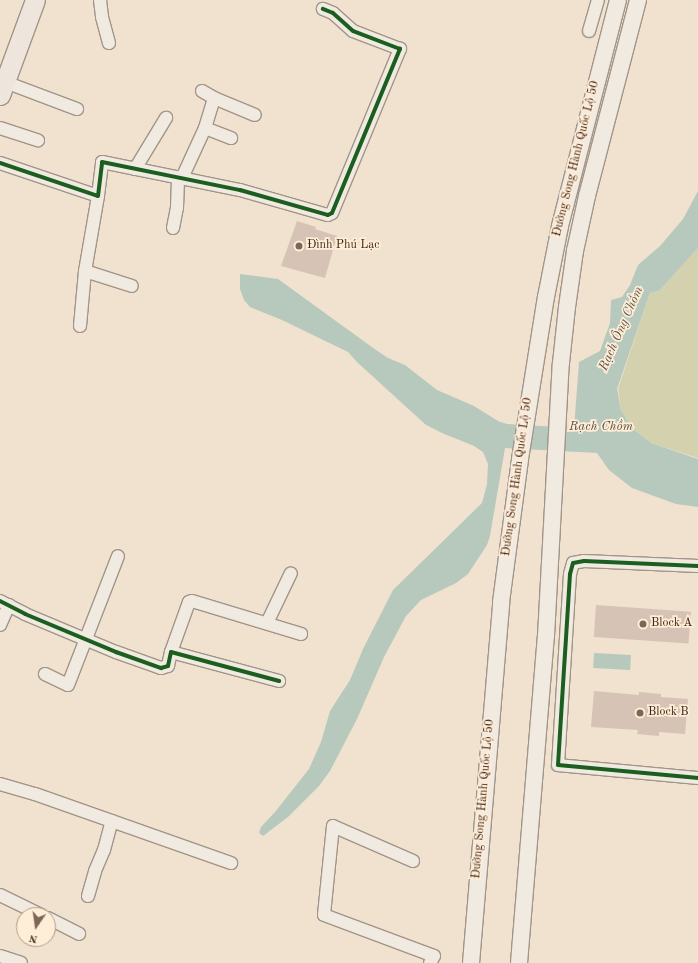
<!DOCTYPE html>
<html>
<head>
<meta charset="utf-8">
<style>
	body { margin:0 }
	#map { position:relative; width:698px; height:963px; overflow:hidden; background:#f0e2ce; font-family:"Old Standard TT",serif }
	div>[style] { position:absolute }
	.green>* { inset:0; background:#d4d2ae }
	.water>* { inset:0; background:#b7c9bd; transform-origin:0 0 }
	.building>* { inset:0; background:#d6c3b5; transform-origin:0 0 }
	.roads { filter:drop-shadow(1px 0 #a19588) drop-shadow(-1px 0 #a19588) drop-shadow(0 1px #a19588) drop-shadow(0 -1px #a19588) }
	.minor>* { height:12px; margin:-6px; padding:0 6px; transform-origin:6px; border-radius:6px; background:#f1eae1 }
	.secondary>* { height:16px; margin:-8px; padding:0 8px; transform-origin:8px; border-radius:8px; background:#f1eae1 }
	.trunk>* { height:19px; margin:-9.5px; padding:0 9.5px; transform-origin:9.5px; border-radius:9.5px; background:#eee6dc }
	.cycleway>* { height:4px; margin:-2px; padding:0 2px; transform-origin:2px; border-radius:2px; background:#1b5e20 }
	.dots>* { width:11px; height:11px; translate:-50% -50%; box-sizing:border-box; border:2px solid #feedd7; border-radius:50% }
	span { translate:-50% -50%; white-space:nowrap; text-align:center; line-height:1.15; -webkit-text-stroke:3.5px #feedd7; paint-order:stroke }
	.street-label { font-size:12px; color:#412214 }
	.poi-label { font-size:12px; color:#412214 }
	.left { translate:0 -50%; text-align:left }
	.water-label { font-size:13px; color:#5d5145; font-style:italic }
	.north { position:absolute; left:16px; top:907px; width:40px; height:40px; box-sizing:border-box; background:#feedd7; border:1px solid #b29c89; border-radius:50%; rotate:193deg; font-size:11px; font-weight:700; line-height:16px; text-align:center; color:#412214 }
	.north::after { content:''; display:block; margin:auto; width:14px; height:18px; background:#7e6555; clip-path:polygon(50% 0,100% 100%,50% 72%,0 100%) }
</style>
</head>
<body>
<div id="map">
	<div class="green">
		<i style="clip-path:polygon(698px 248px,698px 458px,651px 443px,632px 428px,621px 410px,618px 389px,650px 293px,659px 291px)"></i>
	</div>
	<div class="water">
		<i style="clip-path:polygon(698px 191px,698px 248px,659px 291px,650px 293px,617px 389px,621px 410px,632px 428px,651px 443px,698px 459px,698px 507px,676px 504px,632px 488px,609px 470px,597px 453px,505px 448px,490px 536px,487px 545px,468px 574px,456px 583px,421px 600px,406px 616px,384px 657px,357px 719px,330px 771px,319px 786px,288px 817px,263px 836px,259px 833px,261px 827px,275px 812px,309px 769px,321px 742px,330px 711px,350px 680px,363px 649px,393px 590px,482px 503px,487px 484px,488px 464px,483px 452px,474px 446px,442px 433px,426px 425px,358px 363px,348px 352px,282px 320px,250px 307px,244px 300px,240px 289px,240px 274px,278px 279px,376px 350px,388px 358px,405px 365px,437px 390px,474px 406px,498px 421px,507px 424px,574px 428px,579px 362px,600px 351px,610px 323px,611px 300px,622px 297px,630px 285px,638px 265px,660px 246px,683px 219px)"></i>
		<i style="left:594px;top:653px;width:37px;height:15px;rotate:3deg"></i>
	</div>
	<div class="building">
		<i style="clip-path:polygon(297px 221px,316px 227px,315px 229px,337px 236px,325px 278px,281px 266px)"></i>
		<i style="left:596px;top:605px;width:95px;height:32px;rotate:4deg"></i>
		<i style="clip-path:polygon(594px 691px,639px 695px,639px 692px,661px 694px,661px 697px,688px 699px,685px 734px,659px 732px,659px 736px,637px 734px,638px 730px,591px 727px)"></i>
	</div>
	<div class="roads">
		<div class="minor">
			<i style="left:100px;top:0;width:17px;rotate:83deg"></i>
			<i style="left:102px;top:17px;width:27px;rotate:75deg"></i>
			<i style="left:589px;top:31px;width:32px;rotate:-74deg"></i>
			<i style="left:5px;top:82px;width:77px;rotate:20.6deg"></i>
			<i style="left:202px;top:91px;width:14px;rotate:30deg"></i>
			<i style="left:214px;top:98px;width:44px;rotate:22.5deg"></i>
			<i style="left:0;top:128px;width:40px;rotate:18deg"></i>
			<i style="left:205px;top:128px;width:31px;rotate:-73deg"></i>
			<i style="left:0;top:163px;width:103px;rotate:18.6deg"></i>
			<i style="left:98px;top:196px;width:34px;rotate:-83deg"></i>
			<i style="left:102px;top:162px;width:141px;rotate:11.5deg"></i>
			<i style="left:240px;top:190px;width:91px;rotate:15.9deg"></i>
			<i style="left:328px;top:215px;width:4px;rotate:-27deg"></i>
			<i style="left:332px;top:213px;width:178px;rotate:-67.5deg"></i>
			<i style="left:400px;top:49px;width:50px;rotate:-159deg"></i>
			<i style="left:353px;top:31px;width:27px;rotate:-138deg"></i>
			<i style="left:333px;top:13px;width:11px;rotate:-158deg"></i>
			<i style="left:135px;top:169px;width:60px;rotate:-58.7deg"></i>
			<i style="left:182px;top:178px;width:55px;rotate:-65.3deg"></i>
			<i style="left:205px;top:128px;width:28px;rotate:21deg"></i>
			<i style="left:98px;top:196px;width:76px;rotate:99.8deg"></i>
			<i style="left:85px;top:271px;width:49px;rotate:17.7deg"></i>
			<i style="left:173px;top:228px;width:20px;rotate:-79deg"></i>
			<i style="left:177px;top:208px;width:31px;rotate:-88deg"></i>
			<i style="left:80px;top:326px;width:55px;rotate:-84.8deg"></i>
			<i style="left:698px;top:566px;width:114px;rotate:-177.5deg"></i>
			<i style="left:584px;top:561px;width:11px;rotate:170deg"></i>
			<i style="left:573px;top:563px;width:11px;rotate:105deg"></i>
			<i style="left:570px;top:574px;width:191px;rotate:93.6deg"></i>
			<i style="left:558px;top:765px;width:141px;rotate:5.3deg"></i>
			<i style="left:0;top:601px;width:28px;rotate:27deg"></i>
			<i style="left:25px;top:614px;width:99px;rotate:22.7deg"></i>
			<i style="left:116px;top:652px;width:48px;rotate:19.6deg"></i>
			<i style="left:161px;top:668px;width:7px;rotate:-16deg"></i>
			<i style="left:168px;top:666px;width:14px;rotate:-78deg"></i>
			<i style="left:171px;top:652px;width:112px;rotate:15deg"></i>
			<i style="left:267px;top:623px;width:55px;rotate:-64.4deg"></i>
			<i style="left:0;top:625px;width:22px;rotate:-66deg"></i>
			<i style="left:171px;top:652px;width:53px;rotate:-70.2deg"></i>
			<i style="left:189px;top:602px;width:3px;rotate:-18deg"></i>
			<i style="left:192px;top:601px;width:114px;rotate:16.8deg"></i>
			<i style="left:45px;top:674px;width:25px;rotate:26deg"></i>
			<i style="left:68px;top:685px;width:138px;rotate:-68.8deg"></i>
			<i style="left:0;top:784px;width:36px;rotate:16deg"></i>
			<i style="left:35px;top:794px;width:208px;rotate:19.4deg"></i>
			<i style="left:413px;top:861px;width:87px;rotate:-156.4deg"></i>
			<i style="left:333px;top:826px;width:89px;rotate:95.8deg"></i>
			<i style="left:324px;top:915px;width:117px;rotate:20.4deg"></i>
			<i style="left:434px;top:956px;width:8px;rotate:120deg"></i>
			<i style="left:0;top:895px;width:46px;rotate:26deg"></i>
			<i style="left:88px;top:896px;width:26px;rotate:-74deg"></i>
			<i style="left:95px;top:871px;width:23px;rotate:-67deg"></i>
			<i style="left:104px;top:850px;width:30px;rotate:-75deg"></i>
			<i style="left:48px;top:918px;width:35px;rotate:27deg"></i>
			<i style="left:0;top:956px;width:22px;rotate:18deg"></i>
		</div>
		<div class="secondary">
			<i style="left:471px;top:963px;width:362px;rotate:-85.2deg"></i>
			<i style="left:501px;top:602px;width:144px;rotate:-82.4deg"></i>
			<i style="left:520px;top:459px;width:164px;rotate:-80.9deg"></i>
			<i style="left:546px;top:297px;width:72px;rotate:-78.8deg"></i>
			<i style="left:560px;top:226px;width:233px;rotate:-75.6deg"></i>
			<i style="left:519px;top:963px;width:328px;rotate:-85.3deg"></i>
			<i style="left:546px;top:636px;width:273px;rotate:-86.9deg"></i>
			<i style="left:561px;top:363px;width:56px;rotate:-83.9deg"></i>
			<i style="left:567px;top:307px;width:57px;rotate:-81.9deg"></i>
			<i style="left:575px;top:251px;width:56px;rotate:-77.7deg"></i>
			<i style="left:587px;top:196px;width:203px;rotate:-75.4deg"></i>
		</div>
		<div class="trunk">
			<i style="left:0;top:95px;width:101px;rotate:-69.8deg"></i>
		</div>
	</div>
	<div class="cycleway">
		<i style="left:0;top:163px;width:103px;rotate:18.6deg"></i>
		<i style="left:98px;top:196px;width:34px;rotate:-83deg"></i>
		<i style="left:102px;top:162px;width:141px;rotate:11.5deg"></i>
		<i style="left:240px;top:190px;width:91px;rotate:15.9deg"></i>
		<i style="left:328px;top:215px;width:4px;rotate:-27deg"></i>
		<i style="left:332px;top:213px;width:178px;rotate:-67.5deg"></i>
		<i style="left:400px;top:49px;width:50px;rotate:-159deg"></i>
		<i style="left:353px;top:31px;width:27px;rotate:-138deg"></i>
		<i style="left:333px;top:13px;width:11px;rotate:-158deg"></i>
		<i style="left:698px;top:566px;width:114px;rotate:-177.5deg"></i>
		<i style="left:584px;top:561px;width:11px;rotate:170deg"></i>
		<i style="left:573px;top:563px;width:11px;rotate:105deg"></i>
		<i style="left:570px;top:574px;width:191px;rotate:93.6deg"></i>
		<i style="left:558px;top:765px;width:141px;rotate:5.3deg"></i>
		<i style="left:0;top:601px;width:28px;rotate:27deg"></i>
		<i style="left:25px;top:614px;width:99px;rotate:22.7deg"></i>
		<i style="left:116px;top:652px;width:48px;rotate:19.6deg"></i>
		<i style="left:161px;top:668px;width:7px;rotate:-16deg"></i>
		<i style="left:168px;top:666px;width:14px;rotate:-78deg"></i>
		<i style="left:171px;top:652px;width:112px;rotate:15deg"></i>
	</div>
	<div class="dots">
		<i style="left:299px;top:246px;background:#7e6555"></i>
		<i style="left:643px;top:624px;background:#7e6555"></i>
		<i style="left:640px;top:713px;background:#7e6555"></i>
	</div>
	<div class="street-label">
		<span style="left:577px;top:159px;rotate:-76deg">Đường Song Hành Quốc Lộ 50</span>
		<span style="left:518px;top:477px;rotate:-82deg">Đường Song Hành Quốc Lộ 50</span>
		<span style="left:484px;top:799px;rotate:-85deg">Đường Song Hành Quốc Lộ 50</span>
	</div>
	<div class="poi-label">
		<span class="left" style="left:307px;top:246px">Đình Phú Lạc</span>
		<span class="left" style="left:651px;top:624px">Block A</span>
		<span class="left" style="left:648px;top:713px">Block B</span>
	</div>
	<div class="water-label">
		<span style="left:622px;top:329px;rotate:-66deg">Rạch Ông Chồm</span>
		<span style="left:601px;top:427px">Rạch Chồm</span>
	</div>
	<div class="north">N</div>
</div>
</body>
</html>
